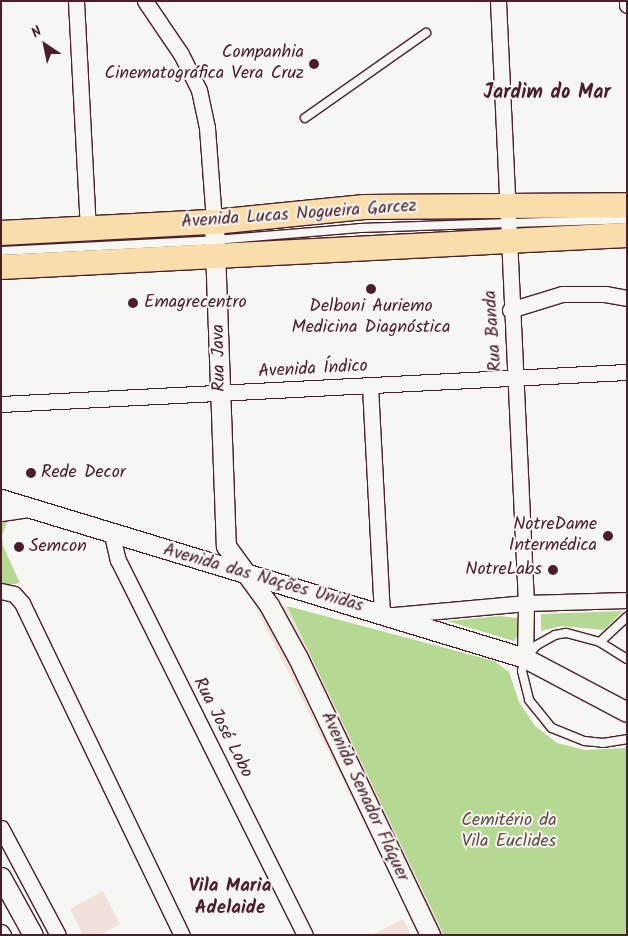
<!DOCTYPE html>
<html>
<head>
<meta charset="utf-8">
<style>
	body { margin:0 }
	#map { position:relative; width:628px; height:936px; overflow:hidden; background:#f6f6f2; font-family:Kalam,sans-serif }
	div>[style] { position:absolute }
	.built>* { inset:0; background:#f2e0da }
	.green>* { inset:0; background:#b5d893 }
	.roads { filter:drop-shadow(1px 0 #4a1f2b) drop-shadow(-1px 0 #4a1f2b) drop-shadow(0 1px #4a1f2b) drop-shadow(0 -1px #4a1f2b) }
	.service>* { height:8px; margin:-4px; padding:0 4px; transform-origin:4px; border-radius:4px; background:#f6f6f2 }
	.minor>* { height:15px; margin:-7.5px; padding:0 7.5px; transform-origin:7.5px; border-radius:7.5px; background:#f6f6f2 }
	.tertiary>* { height:19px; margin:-9.5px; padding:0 9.5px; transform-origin:9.5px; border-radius:9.5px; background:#f6f6f2 }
	.primary>* { height:24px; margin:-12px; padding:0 12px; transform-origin:12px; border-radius:12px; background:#f9deab }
	.dots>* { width:14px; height:14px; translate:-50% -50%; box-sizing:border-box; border:2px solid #f6f6f2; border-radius:50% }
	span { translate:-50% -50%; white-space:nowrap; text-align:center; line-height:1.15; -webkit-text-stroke:4px #f6f6f2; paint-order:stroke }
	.poi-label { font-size:18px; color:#4a1f2b }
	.right { translate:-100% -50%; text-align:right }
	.left { translate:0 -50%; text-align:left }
	.street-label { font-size:18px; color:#4a1f2b }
	.park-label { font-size:18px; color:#654d45 }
	.neighbourhood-label { font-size:19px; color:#4a1f2b; font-weight:700 }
	.quarter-label { font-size:20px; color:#4a1f2b; font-weight:700 }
	.frame { position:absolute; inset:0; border:2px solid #4a1f2b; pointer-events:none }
	.north { position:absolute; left:20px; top:20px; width:50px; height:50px; -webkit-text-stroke:4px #f6f6f2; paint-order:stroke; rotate:326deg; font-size:14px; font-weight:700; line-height:20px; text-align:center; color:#4a1f2b }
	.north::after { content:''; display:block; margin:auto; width:18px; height:22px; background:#4a1f2b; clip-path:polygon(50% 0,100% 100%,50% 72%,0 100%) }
</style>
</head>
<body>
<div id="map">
	<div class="built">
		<i style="clip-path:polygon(287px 606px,444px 935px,421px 935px,257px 610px)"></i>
		<i style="clip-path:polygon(103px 891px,120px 924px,100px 935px,83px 935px,70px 909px)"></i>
		<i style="clip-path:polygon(403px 919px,411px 935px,371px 935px)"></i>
	</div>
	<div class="green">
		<i style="clip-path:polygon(1px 517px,8px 519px,2px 536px,3px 546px,20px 583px,1px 586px)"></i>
		<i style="clip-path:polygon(287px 606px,494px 661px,509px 672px,519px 702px,535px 726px,557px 743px,585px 750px,627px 748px,627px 935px,444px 935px)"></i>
		<i style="clip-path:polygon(623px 611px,604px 630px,561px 626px,541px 631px,541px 614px)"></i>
		<i style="clip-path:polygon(501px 616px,517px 618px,519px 633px,514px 641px,447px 621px)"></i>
	</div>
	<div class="roads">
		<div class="service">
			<i style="left:305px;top:118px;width:148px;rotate:-35.1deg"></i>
			<i style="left:1px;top:251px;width:214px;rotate:-2.9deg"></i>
			<i style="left:215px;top:240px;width:145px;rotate:-4.7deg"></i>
			<i style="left:360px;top:228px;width:267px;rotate:-1.9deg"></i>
			<i style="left:600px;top:642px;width:37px;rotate:-43deg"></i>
			<i style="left:627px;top:659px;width:32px;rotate:-148deg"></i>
			<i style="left:600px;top:642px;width:35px;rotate:-165deg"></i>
			<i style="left:566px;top:633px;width:11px;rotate:170deg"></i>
			<i style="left:555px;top:635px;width:21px;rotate:151deg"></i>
			<i style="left:537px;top:645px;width:18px;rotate:133deg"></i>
			<i style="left:525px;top:658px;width:13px;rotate:103deg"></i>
			<i style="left:522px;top:671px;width:30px;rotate:76deg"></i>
			<i style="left:529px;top:700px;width:36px;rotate:51deg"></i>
			<i style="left:552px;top:728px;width:35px;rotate:22deg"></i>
			<i style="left:585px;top:741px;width:18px;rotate:6deg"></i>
			<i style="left:603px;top:743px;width:24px;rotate:-9deg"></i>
		</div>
		<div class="minor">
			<i style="left:76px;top:1px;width:228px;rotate:87deg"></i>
			<i style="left:145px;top:1px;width:64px;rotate:55.8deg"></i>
			<i style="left:181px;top:54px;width:40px;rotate:63.4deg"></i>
			<i style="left:199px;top:90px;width:39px;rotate:78deg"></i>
			<i style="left:207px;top:128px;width:94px;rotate:85.7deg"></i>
			<i style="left:498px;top:1px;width:603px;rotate:87.34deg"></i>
			<i style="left:526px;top:603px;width:55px;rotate:91deg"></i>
			<i style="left:627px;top:1px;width:4px;rotate:90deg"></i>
			<i style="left:510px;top:310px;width:54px;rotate:-17.1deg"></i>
			<i style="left:562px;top:294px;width:43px"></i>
			<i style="left:605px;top:294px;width:22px;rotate:10deg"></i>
			<i style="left:370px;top:386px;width:228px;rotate:87deg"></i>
			<i style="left:1px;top:404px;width:627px;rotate:-2.93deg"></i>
			<i style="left:1px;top:513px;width:28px;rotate:-8deg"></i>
			<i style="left:112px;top:535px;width:26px;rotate:77deg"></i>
			<i style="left:118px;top:560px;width:419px;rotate:63.5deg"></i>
			<i style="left:1px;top:591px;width:13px;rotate:13deg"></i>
			<i style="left:14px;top:594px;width:12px;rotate:48deg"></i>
			<i style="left:22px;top:603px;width:369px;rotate:64.3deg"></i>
			<i style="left:394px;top:615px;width:133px;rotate:-5.2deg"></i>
			<i style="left:526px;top:603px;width:101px;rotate:-1.7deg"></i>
			<i style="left:1px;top:828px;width:121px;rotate:62deg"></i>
			<i style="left:1px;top:932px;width:4px;rotate:56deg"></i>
		</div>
		<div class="tertiary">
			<i style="left:214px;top:222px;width:324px;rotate:87.9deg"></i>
			<i style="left:226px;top:546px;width:73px;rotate:53.9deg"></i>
			<i style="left:269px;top:605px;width:60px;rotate:61.3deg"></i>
			<i style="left:298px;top:658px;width:307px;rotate:64.5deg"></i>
			<i style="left:1px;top:499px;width:548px;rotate:16.88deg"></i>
			<i style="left:525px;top:658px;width:115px;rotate:27.9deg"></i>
			<i style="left:1px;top:877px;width:66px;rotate:61.1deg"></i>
		</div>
		<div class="primary">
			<i style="left:1px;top:233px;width:213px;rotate:-3deg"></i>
			<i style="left:214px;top:222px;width:151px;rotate:-5.7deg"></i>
			<i style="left:364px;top:207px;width:263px;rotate:-0.4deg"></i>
			<i style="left:1px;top:267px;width:627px;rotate:-2.93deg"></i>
		</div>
	</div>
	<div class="dots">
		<i style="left:314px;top:64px;background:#4a1f2b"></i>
		<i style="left:371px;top:289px;background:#4a1f2b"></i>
		<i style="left:133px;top:303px;background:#4a1f2b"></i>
		<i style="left:31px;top:473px;background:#4a1f2b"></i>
		<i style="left:608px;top:536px;background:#4a1f2b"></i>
		<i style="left:19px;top:547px;background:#4a1f2b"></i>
		<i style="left:553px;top:570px;background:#4a1f2b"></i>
	</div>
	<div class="poi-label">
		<span class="right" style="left:304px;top:64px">Companhia<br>Cinematográfica Vera Cruz</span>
		<span class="left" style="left:144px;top:303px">Emagrecentro</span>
		<span style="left:371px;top:318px">Delboni Auriemo<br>Medicina Diagnóstica</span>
		<span class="left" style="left:41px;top:473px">Rede Decor</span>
		<span class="right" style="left:597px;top:536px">NotreDame<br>Intermédica</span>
		<span class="left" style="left:29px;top:547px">Semcon</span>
		<span class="right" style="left:542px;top:570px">NotreLabs</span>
	</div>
	<div class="street-label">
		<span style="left:299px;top:215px;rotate:-4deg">Avenida Lucas Nogueira Garcez</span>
		<span style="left:494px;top:331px;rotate:-94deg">Rua Banda</span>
		<span style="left:220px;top:358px;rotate:-91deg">Rua Java</span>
		<span style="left:313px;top:370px;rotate:-3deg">Avenida Índico</span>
		<span style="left:263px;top:579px;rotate:16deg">Avenida das Nações Unidas</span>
		<span style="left:222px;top:728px;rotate:63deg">Rua José Lobo</span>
		<span style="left:364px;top:797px;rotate:65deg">Avenida Senador Fláquer</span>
	</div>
	<div class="park-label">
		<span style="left:509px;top:832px">Cemitério da<br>Vila Euclides</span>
	</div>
	<div class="neighbourhood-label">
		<span style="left:230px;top:898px">Vila Maria<br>Adelaide</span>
	</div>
	<div class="quarter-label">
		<span style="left:547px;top:93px">Jardim do Mar</span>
	</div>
	<div class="frame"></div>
	<div class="north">N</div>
</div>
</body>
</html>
